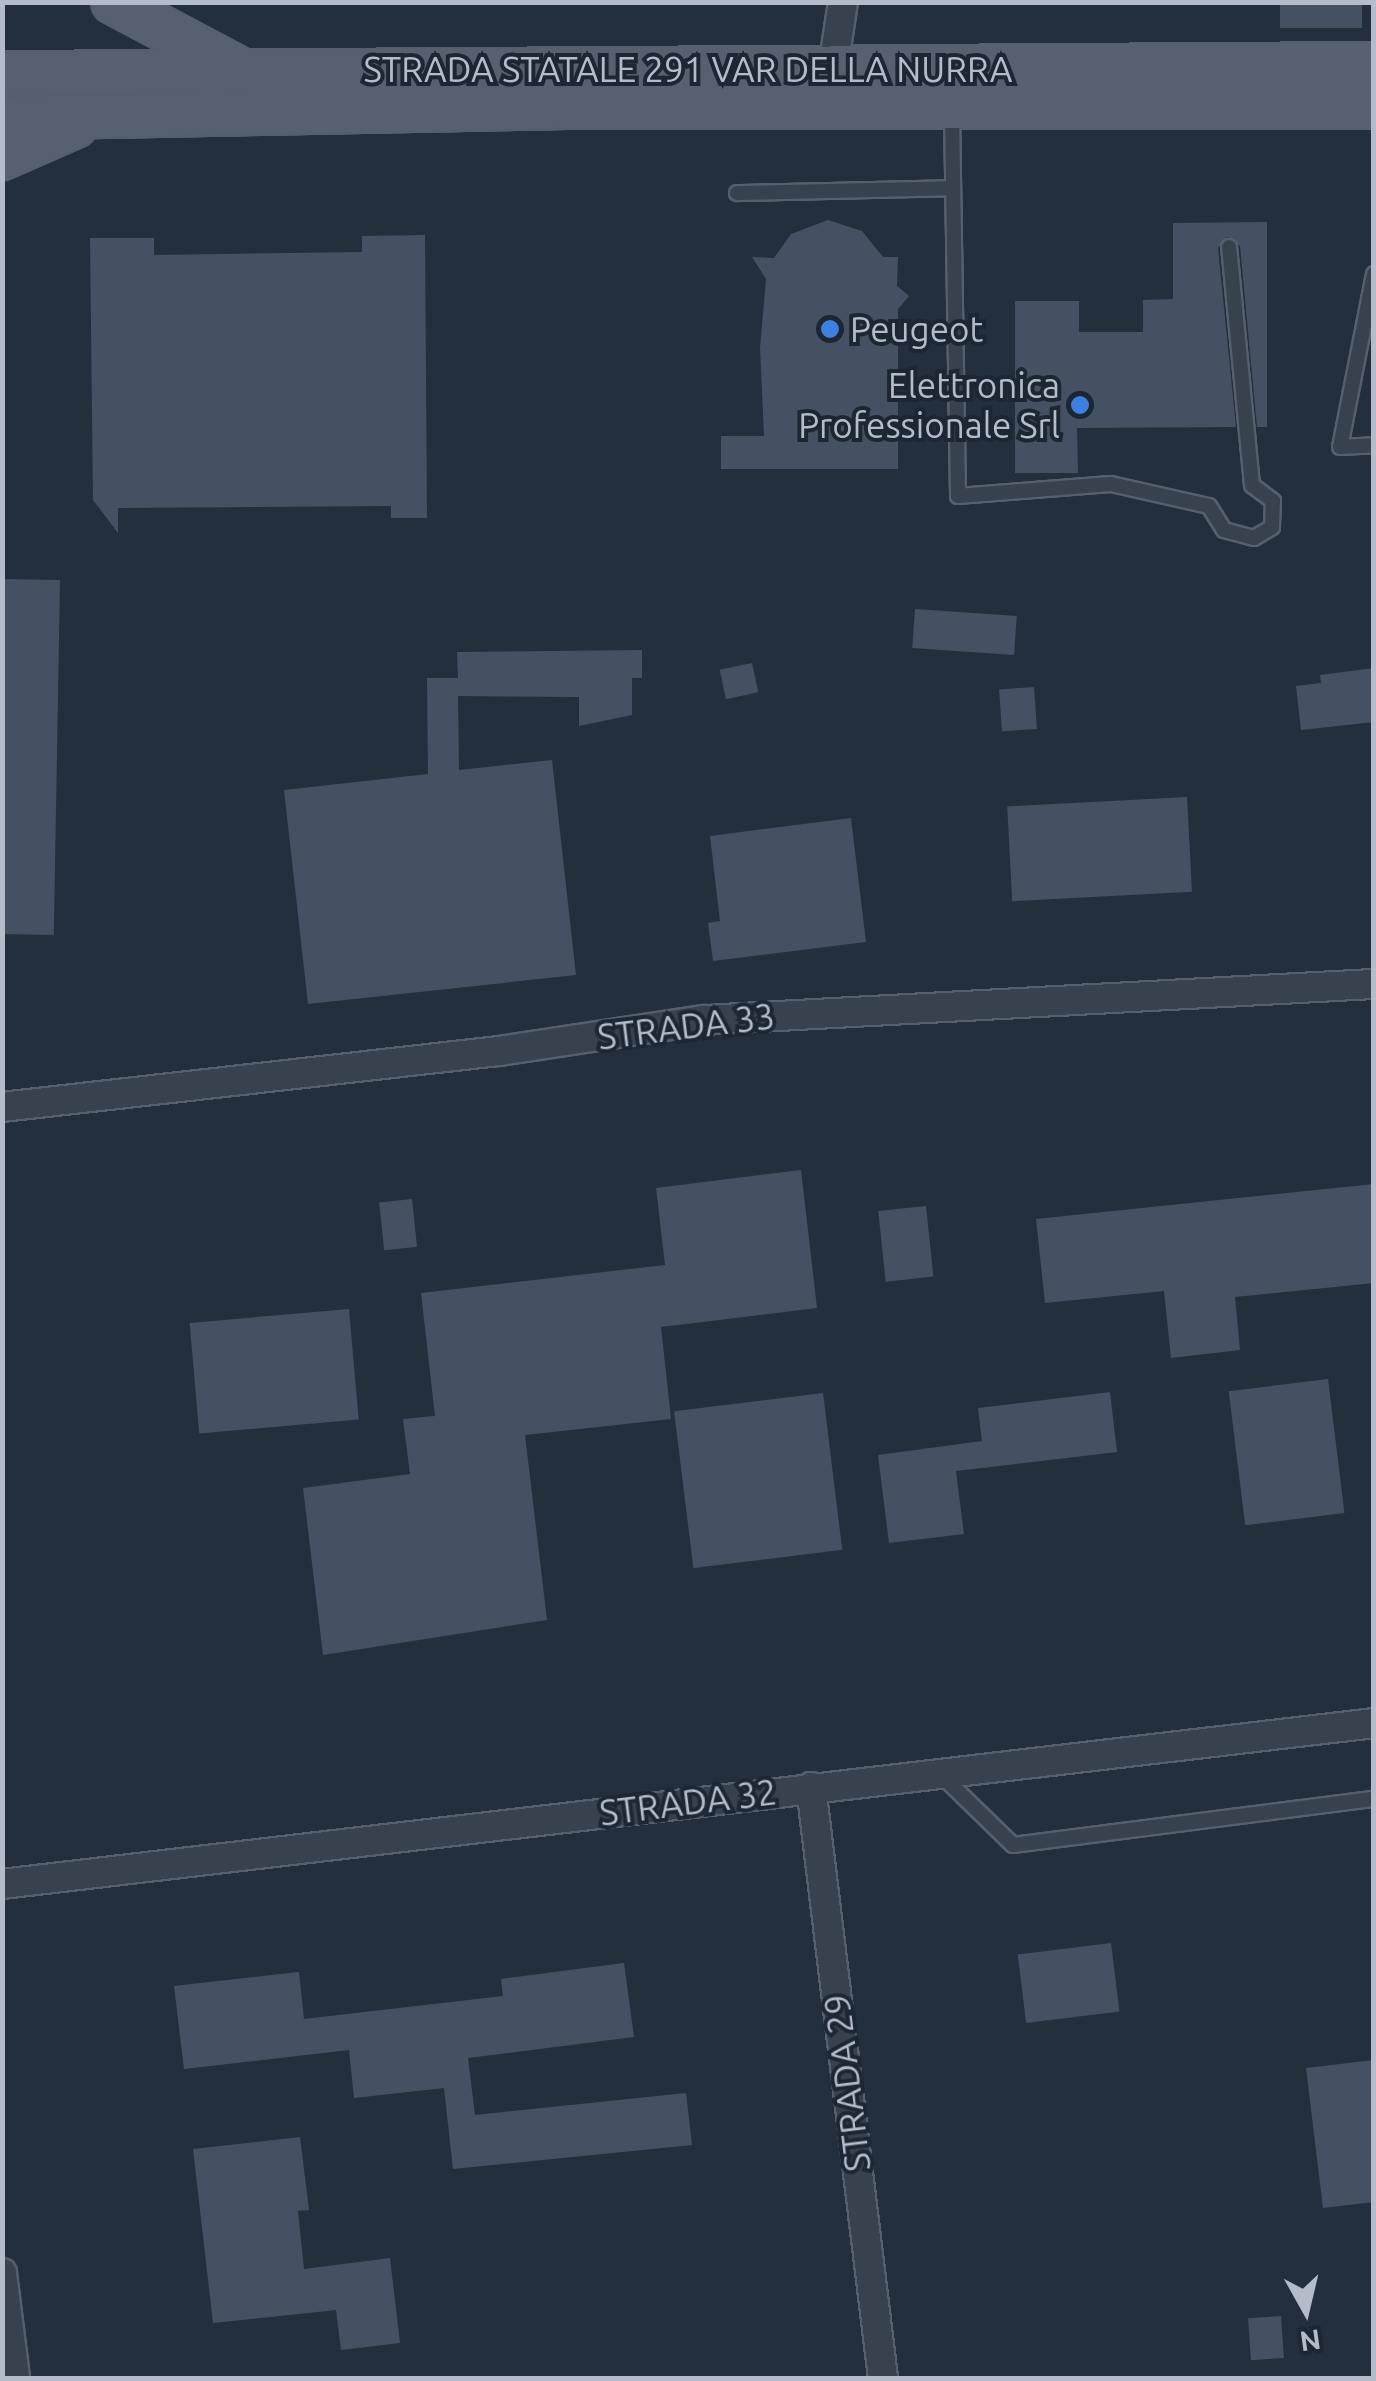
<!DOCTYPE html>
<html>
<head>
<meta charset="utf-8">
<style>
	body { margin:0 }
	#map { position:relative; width:1376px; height:2381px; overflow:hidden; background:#242f3e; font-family:Ubuntu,sans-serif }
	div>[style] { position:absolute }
	.building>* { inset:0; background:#455162; transform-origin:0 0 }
	.roads { filter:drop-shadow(2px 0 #565f6c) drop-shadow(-2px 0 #565f6c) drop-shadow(0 2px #565f6c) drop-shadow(0 -2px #565f6c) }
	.lane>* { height:14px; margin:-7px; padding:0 7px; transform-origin:7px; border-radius:7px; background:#38414e }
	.street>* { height:28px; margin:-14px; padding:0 14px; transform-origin:14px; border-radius:14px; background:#38414e }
	.primary>* { height:42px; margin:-21px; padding:0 21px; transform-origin:21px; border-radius:21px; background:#56606e }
	.dots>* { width:28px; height:28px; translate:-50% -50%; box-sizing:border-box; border:5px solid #1d2633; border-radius:50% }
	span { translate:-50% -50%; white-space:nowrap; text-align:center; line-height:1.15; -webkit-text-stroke:8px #1d2633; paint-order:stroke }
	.street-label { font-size:35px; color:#b4bcc9 }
	.poi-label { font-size:35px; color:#b4bcc9 }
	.left { translate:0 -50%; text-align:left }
	.right { translate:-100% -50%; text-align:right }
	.frame { position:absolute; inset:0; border:5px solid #b4bcc9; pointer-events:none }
	.north { position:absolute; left:1256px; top:2261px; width:100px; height:100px; -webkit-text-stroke:8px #1d2633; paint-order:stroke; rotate:172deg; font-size:28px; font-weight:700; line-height:40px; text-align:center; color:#b4bcc9 }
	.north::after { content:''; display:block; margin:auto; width:35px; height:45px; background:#b4bcc9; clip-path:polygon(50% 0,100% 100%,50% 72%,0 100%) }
</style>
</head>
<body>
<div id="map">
	<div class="building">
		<i style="left:1280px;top:2px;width:82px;height:26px"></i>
		<i style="clip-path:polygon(828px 220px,862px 231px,883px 257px,898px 257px,897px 286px,909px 296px,898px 309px,898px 469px,721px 469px,721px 436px,764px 436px,760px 348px,766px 279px,752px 257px,774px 258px,791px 234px)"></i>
		<i style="clip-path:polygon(1267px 222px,1267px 427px,1257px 427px,1240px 246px,1227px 237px,1218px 248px,1236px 427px,1077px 428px,1078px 473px,1015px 473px,1015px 301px,1079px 301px,1079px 332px,1143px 332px,1143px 300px,1173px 299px,1173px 223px)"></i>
		<i style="clip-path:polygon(425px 235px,427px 518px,391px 518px,391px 506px,118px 508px,118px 533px,93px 500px,90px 238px,154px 238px,154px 255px,362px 252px,362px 236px)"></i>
		<i style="left:2px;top:579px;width:58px;height:355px;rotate:1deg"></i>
		<i style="left:915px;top:609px;width:102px;height:39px;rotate:4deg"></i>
		<i style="clip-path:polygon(642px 650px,642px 678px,632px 678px,632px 715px,579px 726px,579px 697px,458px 696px,459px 770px,552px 760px,576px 975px,308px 1004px,284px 790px,428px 774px,427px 678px,458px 678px,457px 652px)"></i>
		<i style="left:752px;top:663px;width:30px;height:33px;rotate:78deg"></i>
		<i style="clip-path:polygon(1374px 668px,1374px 722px,1301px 730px,1296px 686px,1321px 683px,1320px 675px)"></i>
		<i style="left:1034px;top:687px;width:42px;height:35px;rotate:86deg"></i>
		<i style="left:1187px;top:797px;width:95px;height:180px;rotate:87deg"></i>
		<i style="clip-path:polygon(851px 818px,866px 942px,713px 961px,708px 923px,720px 921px,710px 836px)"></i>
		<i style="clip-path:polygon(801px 1170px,817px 1308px,661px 1327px,671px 1419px,525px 1435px,547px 1620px,323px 1655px,303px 1488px,410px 1474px,403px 1419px,435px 1416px,421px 1293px,665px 1265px,656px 1188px)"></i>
		<i style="clip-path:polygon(1374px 1184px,1374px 1283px,1235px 1297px,1240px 1350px,1171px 1358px,1164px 1291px,1045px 1303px,1036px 1219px)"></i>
		<i style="left:412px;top:1199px;width:48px;height:33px;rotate:84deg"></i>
		<i style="left:926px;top:1206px;width:71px;height:48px;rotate:84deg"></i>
		<i style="left:349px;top:1309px;width:111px;height:160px;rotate:85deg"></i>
		<i style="left:1328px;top:1379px;width:135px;height:100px;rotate:83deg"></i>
		<i style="clip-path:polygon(1110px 1392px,1117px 1452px,956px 1471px,964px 1534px,889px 1543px,878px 1455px,982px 1441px,978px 1408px)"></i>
		<i style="left:823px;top:1393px;width:158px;height:150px;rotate:83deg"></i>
		<i style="left:1111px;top:1943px;width:69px;height:94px;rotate:83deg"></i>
		<i style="clip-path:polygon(624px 1963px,634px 2037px,468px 2058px,475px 2115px,686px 2093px,692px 2145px,453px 2169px,444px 2088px,354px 2098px,349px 2050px,184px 2069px,174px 1986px,299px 1972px,304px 2019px,503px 1996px,501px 1979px)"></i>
		<i style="clip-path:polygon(1374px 2060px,1374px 2202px,1323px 2208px,1306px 2068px)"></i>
		<i style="clip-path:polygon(300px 2137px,309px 2210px,298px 2211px,304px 2269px,390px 2258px,400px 2343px,341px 2350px,336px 2310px,213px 2323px,193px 2149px)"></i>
		<i style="left:1281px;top:2316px;width:42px;height:33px;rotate:86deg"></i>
	</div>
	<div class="roads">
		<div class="lane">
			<i style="left:952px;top:112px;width:384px;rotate:89.1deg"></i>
			<i style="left:958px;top:496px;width:153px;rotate:-4.5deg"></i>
			<i style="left:1111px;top:484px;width:100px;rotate:12.7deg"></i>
			<i style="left:1209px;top:506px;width:28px;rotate:58deg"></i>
			<i style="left:1224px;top:530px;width:31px;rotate:15deg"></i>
			<i style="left:1254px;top:538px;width:21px;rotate:-31deg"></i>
			<i style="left:1272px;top:527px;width:26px;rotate:-88deg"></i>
			<i style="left:1273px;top:501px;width:26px;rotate:-143deg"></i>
			<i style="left:1252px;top:485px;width:239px;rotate:-95.5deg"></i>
			<i style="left:737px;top:193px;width:216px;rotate:-1.3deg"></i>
			<i style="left:1374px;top:274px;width:176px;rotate:101.1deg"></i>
			<i style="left:1340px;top:447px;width:34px;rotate:-3deg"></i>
			<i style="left:940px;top:1774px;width:102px;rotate:44.2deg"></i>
			<i style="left:1013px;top:1845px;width:364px;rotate:-7.3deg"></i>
		</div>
		<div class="street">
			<i style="left:833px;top:68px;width:67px;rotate:-81.4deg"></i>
			<i style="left:2px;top:1107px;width:500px;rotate:-6.43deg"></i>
			<i style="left:499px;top:1051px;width:207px;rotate:-8.6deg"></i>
			<i style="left:704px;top:1020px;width:671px;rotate:-3.08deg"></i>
			<i style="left:811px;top:1787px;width:595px;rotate:83.05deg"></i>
			<i style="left:2px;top:1884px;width:1381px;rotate:-6.69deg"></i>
			<i style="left:2px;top:2273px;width:106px;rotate:82.9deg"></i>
		</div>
		<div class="primary">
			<i style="left:113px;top:2px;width:140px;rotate:28deg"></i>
			<i style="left:2px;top:73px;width:1372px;rotate:-0.38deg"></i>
			<i style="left:2px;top:118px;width:565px;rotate:-1.12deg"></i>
			<i style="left:567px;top:107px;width:807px"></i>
			<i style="left:2px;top:158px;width:80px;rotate:-23.7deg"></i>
		</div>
	</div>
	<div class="dots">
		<i style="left:830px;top:329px;background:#3f7fe0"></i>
		<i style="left:1080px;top:405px;background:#3f7fe0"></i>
	</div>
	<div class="street-label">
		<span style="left:688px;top:69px">STRADA STATALE 291 VAR DELLA NURRA</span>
		<span style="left:686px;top:1026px;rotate:-7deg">STRADA 33</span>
		<span style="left:688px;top:1802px;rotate:-7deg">STRADA 32</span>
		<span style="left:847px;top:2083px;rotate:-97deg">STRADA 29</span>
	</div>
	<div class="poi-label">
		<span class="left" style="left:850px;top:329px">Peugeot</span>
		<span class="right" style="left:1060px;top:405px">Elettronica<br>Professionale Srl</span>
	</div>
	<div class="frame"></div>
	<div class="north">N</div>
</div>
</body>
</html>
